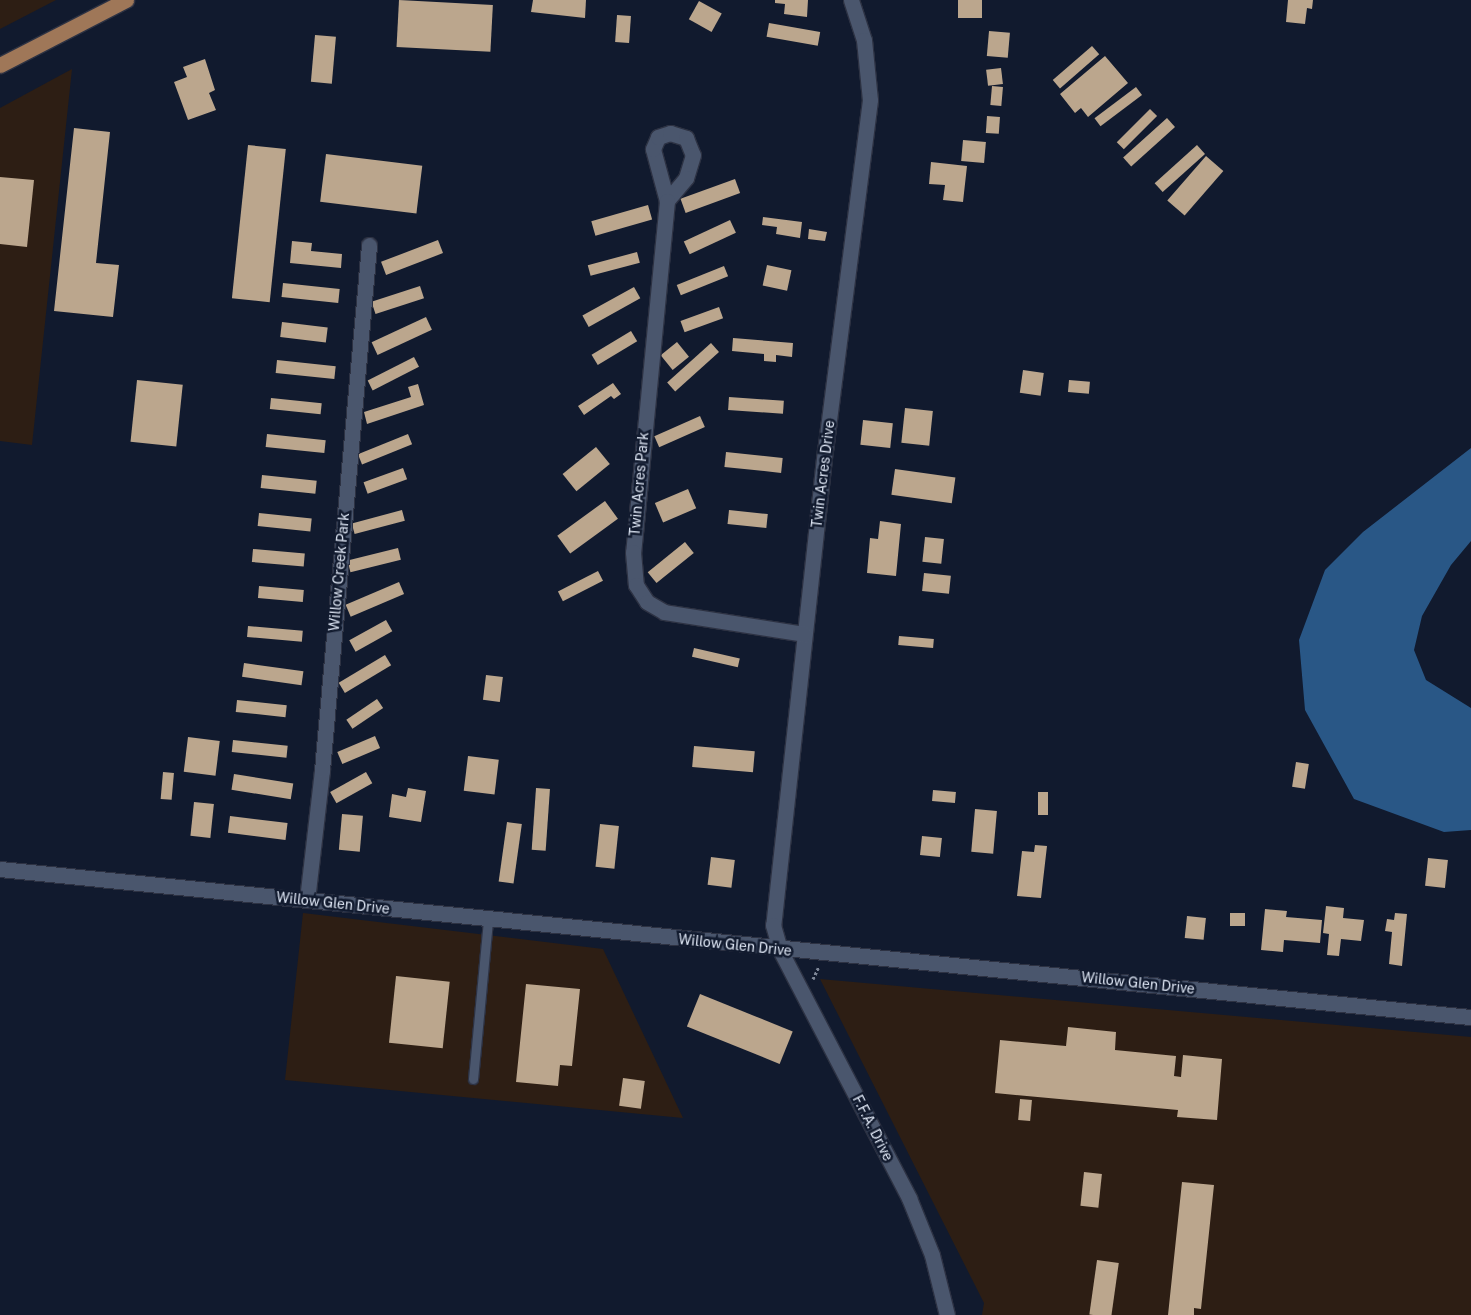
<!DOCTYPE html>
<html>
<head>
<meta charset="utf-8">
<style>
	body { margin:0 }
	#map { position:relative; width:1471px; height:1315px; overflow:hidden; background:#111a2e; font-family:"Public Sans",sans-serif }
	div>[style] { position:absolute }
	.industrial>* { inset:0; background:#2d1e14 }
	.water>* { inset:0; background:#295786 }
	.building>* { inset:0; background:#bba68d; transform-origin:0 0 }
	.path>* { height:3px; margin-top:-1.5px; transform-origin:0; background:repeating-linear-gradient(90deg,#7e8798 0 2.5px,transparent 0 5px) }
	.roads { filter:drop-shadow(1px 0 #2d3243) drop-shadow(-1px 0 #2d3243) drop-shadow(0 1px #2d3243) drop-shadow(0 -1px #2d3243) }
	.service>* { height:9px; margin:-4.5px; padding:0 4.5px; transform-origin:4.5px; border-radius:4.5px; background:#4a566d }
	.minor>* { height:15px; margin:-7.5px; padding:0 7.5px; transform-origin:7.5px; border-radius:7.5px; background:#4a566d }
	.secondary>* { height:15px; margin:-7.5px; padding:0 7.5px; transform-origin:7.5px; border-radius:7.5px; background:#4a566d }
	.primary>* { height:15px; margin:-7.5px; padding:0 7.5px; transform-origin:7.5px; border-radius:7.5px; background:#9f7758 }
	span { translate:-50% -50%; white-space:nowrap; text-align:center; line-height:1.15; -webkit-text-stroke:5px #111a2e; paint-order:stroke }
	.street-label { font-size:14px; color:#dfe7f5 }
</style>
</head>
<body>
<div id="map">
	<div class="industrial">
		<i style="clip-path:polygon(0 0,56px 0,0 29px)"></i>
		<i style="clip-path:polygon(72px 69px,32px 445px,0 441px,0 108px)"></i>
		<i style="clip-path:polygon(303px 913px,603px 949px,683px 1118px,285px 1080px)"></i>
		<i style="clip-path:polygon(820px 979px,1471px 1037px,1471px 1315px,982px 1315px,984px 1303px)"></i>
	</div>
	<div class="water">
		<i style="clip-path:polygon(1471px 448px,1471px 541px,1451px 565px,1422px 616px,1414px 650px,1426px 680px,1471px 708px,1471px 830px,1444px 832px,1354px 799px,1305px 710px,1299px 640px,1325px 570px,1363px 532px)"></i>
	</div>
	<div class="building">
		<i style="left:399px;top:0;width:94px;height:47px;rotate:3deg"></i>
		<i style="clip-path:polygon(533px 0,586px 0,585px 18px,531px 12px)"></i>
		<i style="clip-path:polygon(775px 0,808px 0,807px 17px,784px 14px,785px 4px,775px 3px)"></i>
		<i style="left:958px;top:0;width:24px;height:18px"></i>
		<i style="clip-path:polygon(1288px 0,1313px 0,1312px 9px,1307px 8px,1305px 24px,1286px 22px)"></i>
		<i style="left:699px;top:1px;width:26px;height:21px;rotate:29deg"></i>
		<i style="left:617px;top:15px;width:14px;height:27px;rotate:4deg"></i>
		<i style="left:769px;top:23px;width:52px;height:14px;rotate:10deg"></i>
		<i style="left:989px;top:31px;width:21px;height:25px;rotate:5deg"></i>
		<i style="left:315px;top:35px;width:21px;height:47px;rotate:5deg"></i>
		<i style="left:1092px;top:46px;width:11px;height:52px;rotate:49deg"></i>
		<i style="clip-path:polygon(1105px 56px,1128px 83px,1088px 117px,1081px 108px,1075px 113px,1060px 94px)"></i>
		<i style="clip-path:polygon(205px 59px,215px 90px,209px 93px,216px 110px,188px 120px,174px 82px,187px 77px,183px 67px)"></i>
		<i style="left:1001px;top:68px;width:16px;height:15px;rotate:83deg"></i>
		<i style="left:992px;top:86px;width:11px;height:19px;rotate:5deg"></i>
		<i style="left:1136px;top:87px;width:10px;height:52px;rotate:53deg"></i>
		<i style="left:1150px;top:109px;width:10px;height:47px;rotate:45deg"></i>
		<i style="left:987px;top:116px;width:13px;height:17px;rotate:4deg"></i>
		<i style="left:1167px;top:118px;width:12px;height:59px;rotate:48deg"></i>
		<i style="clip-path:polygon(74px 128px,110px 132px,96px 263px,119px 265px,113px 317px,54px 311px)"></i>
		<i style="left:963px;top:140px;width:23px;height:21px;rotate:5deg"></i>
		<i style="left:248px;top:145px;width:38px;height:154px;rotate:6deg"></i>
		<i style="left:1197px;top:145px;width:12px;height:57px;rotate:48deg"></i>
		<i style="left:326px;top:154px;width:97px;height:48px;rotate:7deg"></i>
		<i style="left:1206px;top:156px;width:23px;height:59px;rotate:41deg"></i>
		<i style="clip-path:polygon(931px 162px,967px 166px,963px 202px,943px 200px,945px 185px,929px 184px)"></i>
		<i style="clip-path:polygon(0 177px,34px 180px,27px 247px,0 244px)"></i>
		<i style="left:735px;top:179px;width:15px;height:58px;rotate:70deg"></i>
		<i style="left:648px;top:205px;width:15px;height:59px;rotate:74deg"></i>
		<i style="clip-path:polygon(763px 217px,802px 222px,800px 238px,776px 234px,777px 227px,762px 225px)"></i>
		<i style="left:730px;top:220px;width:14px;height:51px;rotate:65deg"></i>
		<i style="clip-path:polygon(809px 229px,827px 232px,825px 241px,808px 239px)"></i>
		<i style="left:438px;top:240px;width:14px;height:61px;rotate:69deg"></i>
		<i style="clip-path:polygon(292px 241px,312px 243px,311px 251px,342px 254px,341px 268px,290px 263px)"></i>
		<i style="left:637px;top:252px;width:11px;height:51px;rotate:75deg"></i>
		<i style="left:767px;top:265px;width:25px;height:21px;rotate:12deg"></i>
		<i style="left:724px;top:266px;width:11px;height:51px;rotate:68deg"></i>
		<i style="left:283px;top:283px;width:57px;height:14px;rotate:6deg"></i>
		<i style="left:420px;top:286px;width:13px;height:51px;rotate:72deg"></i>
		<i style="left:634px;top:287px;width:13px;height:59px;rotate:61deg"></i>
		<i style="left:719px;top:307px;width:12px;height:41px;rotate:70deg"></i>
		<i style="left:426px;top:317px;width:14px;height:60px;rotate:65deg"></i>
		<i style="left:282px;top:322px;width:46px;height:15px;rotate:7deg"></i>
		<i style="left:631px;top:331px;width:12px;height:46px;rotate:59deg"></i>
		<i style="clip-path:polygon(733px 338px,793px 343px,792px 357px,776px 355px,776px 362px,764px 361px,764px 354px,732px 351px)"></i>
		<i style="left:677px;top:342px;width:19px;height:21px;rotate:51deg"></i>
		<i style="left:711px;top:343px;width:12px;height:59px;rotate:48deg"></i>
		<i style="left:414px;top:357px;width:11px;height:52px;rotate:63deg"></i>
		<i style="left:277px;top:360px;width:59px;height:13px;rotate:6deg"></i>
		<i style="left:1023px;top:370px;width:21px;height:23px;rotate:8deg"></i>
		<i style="left:137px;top:380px;width:46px;height:62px;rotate:6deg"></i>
		<i style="left:1069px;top:380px;width:21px;height:12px;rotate:5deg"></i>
		<i style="clip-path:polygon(613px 383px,621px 394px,614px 399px,611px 396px,584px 415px,578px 406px)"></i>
		<i style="clip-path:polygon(418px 384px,424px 405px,367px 424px,364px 412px,411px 397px,408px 387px)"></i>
		<i style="left:729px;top:397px;width:55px;height:13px;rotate:4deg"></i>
		<i style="left:271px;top:398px;width:51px;height:11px;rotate:6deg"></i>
		<i style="left:905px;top:408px;width:28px;height:35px;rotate:6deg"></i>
		<i style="left:700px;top:416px;width:12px;height:50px;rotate:66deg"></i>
		<i style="left:863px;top:420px;width:30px;height:25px;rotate:6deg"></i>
		<i style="left:267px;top:434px;width:59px;height:13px;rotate:6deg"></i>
		<i style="left:408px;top:434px;width:11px;height:54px;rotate:68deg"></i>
		<i style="left:596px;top:447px;width:22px;height:43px;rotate:51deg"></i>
		<i style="left:726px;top:452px;width:57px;height:15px;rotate:6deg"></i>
		<i style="left:403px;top:468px;width:12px;height:42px;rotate:70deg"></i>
		<i style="left:895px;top:469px;width:61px;height:26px;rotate:8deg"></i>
		<i style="left:262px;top:475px;width:55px;height:13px;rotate:6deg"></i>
		<i style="left:688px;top:489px;width:21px;height:36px;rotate:67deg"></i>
		<i style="left:605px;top:501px;width:22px;height:59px;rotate:54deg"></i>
		<i style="left:402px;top:510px;width:11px;height:52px;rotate:75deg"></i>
		<i style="left:729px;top:510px;width:39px;height:14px;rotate:6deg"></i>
		<i style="left:259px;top:513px;width:53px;height:13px;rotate:6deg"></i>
		<i style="clip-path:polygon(880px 521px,901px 524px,896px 576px,867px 573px,870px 538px,878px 539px)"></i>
		<i style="left:925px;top:537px;width:19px;height:25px;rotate:6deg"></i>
		<i style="left:685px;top:542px;width:14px;height:48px;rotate:51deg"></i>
		<i style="left:398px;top:548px;width:12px;height:52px;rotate:76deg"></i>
		<i style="left:253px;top:549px;width:52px;height:13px;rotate:5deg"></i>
		<i style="left:598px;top:571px;width:11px;height:45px;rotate:63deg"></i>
		<i style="left:924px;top:573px;width:27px;height:18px;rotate:6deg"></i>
		<i style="left:399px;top:582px;width:13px;height:58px;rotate:67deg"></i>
		<i style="left:259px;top:586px;width:45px;height:12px;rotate:5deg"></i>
		<i style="left:386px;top:620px;width:13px;height:42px;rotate:61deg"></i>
		<i style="left:248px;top:626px;width:55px;height:11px;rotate:5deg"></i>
		<i style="left:899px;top:636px;width:35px;height:9px;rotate:5deg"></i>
		<i style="left:694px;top:648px;width:47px;height:9px;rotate:13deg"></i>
		<i style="left:385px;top:655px;width:12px;height:54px;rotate:59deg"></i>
		<i style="left:244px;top:663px;width:60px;height:14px;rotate:8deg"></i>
		<i style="left:486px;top:675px;width:17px;height:25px;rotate:7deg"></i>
		<i style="left:377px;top:699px;width:11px;height:37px;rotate:56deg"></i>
		<i style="left:237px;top:700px;width:50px;height:12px;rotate:6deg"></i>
		<i style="left:375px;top:736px;width:13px;height:41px;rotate:67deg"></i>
		<i style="left:188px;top:737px;width:32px;height:35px;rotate:7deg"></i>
		<i style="left:233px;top:740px;width:55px;height:12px;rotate:6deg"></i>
		<i style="left:694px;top:746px;width:61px;height:21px;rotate:5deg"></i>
		<i style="left:468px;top:756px;width:31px;height:35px;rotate:7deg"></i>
		<i style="left:1296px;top:762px;width:13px;height:25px;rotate:9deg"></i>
		<i style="left:163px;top:772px;width:11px;height:27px;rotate:5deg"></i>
		<i style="left:366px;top:772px;width:13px;height:41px;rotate:61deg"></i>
		<i style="left:234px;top:774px;width:60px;height:16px;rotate:9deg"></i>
		<i style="clip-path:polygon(408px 788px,426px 791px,421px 822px,389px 817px,392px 794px,406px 797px)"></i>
		<i style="left:536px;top:788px;width:14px;height:62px;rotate:4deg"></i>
		<i style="left:933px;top:790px;width:23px;height:11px;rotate:5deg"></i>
		<i style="left:1038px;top:792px;width:10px;height:23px"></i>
		<i style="left:194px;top:802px;width:20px;height:34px;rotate:6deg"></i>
		<i style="left:975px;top:809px;width:22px;height:43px;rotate:5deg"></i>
		<i style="left:342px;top:814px;width:21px;height:36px;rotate:5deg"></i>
		<i style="left:230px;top:816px;width:58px;height:17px;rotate:7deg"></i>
		<i style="left:507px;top:822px;width:15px;height:60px;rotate:8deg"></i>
		<i style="left:600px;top:824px;width:19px;height:43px;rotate:6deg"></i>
		<i style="left:922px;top:836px;width:20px;height:19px;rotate:6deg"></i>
		<i style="clip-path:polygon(1035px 845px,1047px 846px,1041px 898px,1017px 896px,1022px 851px,1034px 852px)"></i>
		<i style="left:711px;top:857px;width:24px;height:28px;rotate:7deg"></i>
		<i style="left:1428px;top:858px;width:20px;height:28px;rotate:6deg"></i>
		<i style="clip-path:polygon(1326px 906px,1344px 908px,1343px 918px,1364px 920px,1361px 941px,1341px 939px,1339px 956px,1327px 955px,1329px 934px,1323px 933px)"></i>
		<i style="clip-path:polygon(1265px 909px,1287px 911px,1286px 917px,1322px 920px,1320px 943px,1284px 940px,1283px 952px,1261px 950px)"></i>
		<i style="left:1230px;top:913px;width:15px;height:13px"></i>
		<i style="clip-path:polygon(1395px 913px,1407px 914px,1402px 966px,1389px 964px,1392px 932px,1385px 931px,1387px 919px,1394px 920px)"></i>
		<i style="left:1187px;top:916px;width:19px;height:22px;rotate:6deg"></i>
		<i style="left:396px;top:976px;width:54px;height:67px;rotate:6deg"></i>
		<i style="clip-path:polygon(526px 984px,580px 989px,572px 1066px,560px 1065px,558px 1086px,516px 1082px)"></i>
		<i style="left:700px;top:994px;width:100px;height:35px;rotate:22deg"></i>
		<i style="clip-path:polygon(1068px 1027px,1116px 1032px,1115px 1050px,1176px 1056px,1174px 1076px,1181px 1077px,1183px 1055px,1222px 1059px,1217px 1120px,1177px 1117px,1178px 1110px,995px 1093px,1000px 1040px,1066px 1046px)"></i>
		<i style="left:623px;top:1078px;width:22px;height:28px;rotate:8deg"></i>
		<i style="left:1020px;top:1099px;width:12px;height:21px;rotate:5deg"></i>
		<i style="left:1084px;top:1172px;width:18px;height:34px;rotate:6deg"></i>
		<i style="clip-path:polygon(1182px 1182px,1214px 1185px,1201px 1309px,1194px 1308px,1194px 1315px,1168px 1315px)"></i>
		<i style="left:1097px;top:1260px;width:22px;height:55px;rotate:8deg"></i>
	</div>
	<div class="path">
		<i style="left:813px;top:979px;width:14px;rotate:-65deg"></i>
	</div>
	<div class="roads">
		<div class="service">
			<i style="left:473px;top:1079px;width:161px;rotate:-84.6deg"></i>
		</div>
		<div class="minor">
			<i style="left:851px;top:0;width:42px;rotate:72deg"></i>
			<i style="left:864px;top:40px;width:60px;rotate:84.3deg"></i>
			<i style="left:870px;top:100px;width:352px;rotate:97.3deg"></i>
			<i style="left:825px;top:449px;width:479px;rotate:96.2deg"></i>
			<i style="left:773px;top:925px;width:26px;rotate:74deg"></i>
			<i style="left:780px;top:950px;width:280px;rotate:62.5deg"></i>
			<i style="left:909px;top:1198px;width:61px;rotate:68deg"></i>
			<i style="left:932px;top:1255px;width:62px;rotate:76deg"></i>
			<i style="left:667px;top:201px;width:54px;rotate:-105.1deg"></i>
			<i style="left:653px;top:149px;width:13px;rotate:-67deg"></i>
			<i style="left:658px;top:137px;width:13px;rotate:-18deg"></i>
			<i style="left:670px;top:133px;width:17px;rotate:17deg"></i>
			<i style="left:686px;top:138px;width:18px;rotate:68deg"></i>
			<i style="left:693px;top:155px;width:24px;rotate:107deg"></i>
			<i style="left:686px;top:178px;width:30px;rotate:130deg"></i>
			<i style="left:667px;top:201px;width:353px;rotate:95.5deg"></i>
			<i style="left:633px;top:552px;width:33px;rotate:85deg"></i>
			<i style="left:636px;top:585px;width:20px;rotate:57deg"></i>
			<i style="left:647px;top:602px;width:20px;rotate:30deg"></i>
			<i style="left:664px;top:612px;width:142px;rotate:8.9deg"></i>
			<i style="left:307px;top:900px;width:131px;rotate:-83.4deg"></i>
			<i style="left:322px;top:770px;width:527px;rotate:-84.88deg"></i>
		</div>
		<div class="secondary">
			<i style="left:0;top:869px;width:1478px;rotate:5.75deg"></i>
		</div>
		<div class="primary">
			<i style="left:0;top:65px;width:142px;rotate:-27.3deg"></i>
		</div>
	</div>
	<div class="street-label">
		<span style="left:823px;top:474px;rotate:-83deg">Twin Acres Drive</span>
		<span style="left:639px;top:484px;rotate:-85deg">Twin Acres Park</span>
		<span style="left:339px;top:572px;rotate:-85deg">Willow Creek Park</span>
		<span style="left:333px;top:903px;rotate:6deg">Willow Glen Drive</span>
		<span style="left:735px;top:945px;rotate:6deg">Willow Glen Drive</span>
		<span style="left:1138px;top:983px;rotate:6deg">Willow Glen Drive</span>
		<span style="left:873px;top:1128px;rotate:63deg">F.F.A. Drive</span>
	</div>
</div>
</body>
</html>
